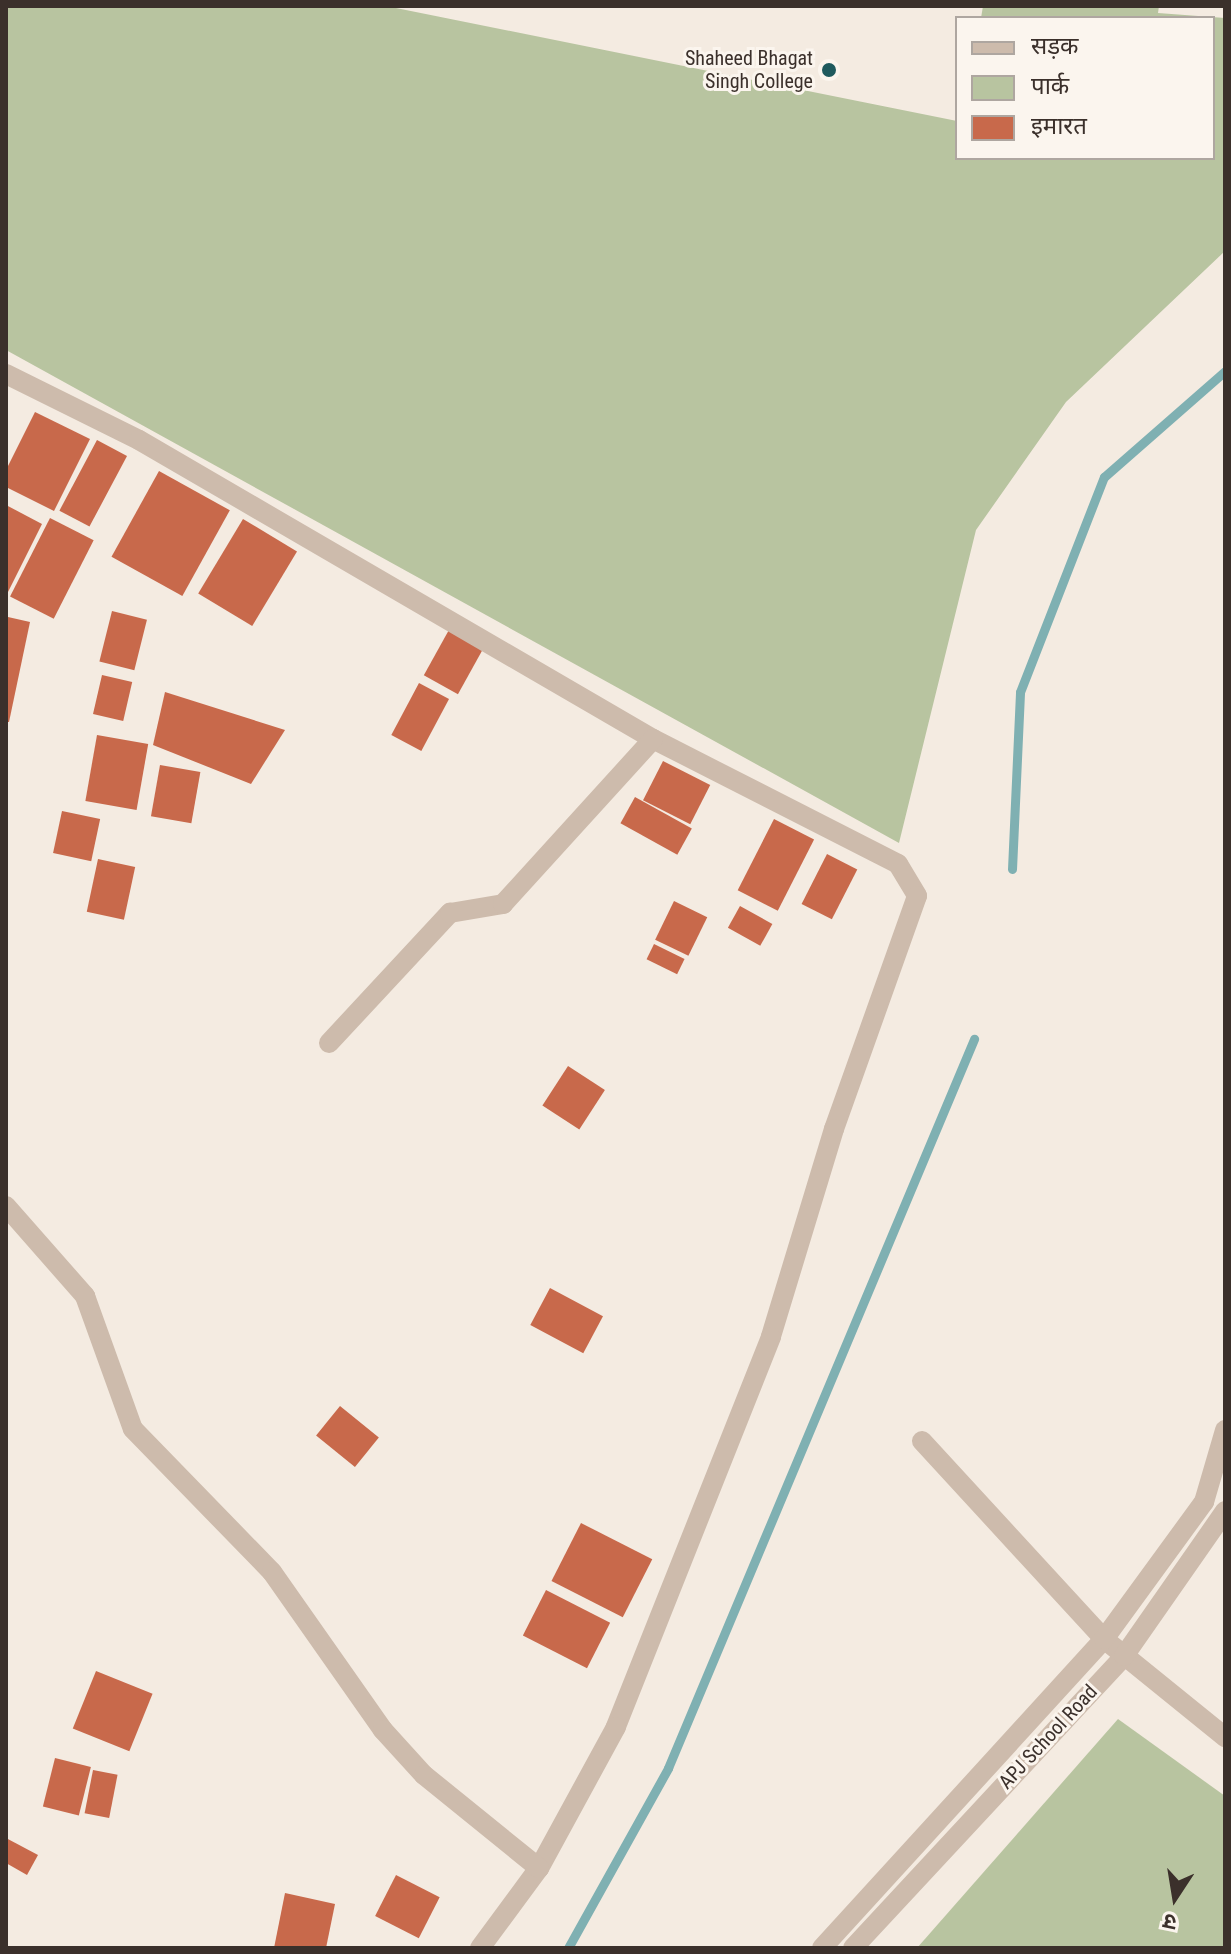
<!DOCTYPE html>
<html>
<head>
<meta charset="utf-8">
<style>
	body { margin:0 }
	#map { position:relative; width:1231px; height:1954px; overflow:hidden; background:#f4ebe1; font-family:"Roboto Condensed","Noto Sans Devanagari",sans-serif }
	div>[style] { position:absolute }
	.green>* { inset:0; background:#b8c4a0 }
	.stream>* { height:9px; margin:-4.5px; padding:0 4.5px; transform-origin:4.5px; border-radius:4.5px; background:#7fb0b2 }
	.building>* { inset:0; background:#c8694b; transform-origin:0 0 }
	.minor>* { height:20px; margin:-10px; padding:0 10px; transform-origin:10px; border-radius:10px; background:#cdbbac }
	.dots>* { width:22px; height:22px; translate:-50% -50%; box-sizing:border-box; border:4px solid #fbf5ee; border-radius:50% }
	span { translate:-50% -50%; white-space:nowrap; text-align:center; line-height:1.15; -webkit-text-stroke:6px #fbf5ee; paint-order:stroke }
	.poi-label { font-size:20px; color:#3b302b }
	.right { translate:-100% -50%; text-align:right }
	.street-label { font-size:20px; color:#3b302b }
	.frame { position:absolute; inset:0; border:8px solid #3b302b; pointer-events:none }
	.legend { position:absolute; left:955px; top:16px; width:260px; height:144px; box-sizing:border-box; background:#fbf5ee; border:2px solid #aea6a0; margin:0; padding:10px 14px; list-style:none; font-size:24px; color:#3b302b }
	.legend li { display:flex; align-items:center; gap:16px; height:40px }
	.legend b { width:40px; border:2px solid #aea6a0 }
	.north { position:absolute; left:1135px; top:1858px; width:80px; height:80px; -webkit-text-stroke:6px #fbf5ee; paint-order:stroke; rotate:192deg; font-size:22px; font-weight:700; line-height:32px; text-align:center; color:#3b302b }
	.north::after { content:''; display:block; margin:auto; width:28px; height:36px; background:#3b302b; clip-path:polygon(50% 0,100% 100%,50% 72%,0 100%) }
</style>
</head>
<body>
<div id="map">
	<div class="green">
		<i style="clip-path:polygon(6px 6px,386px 6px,957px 121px,957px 158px,1213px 158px,1213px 18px,981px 18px,983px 6px,1159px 6px,1158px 13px,1225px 18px,1225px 251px,1066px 402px,976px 530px,899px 843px,6px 350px)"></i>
		<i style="clip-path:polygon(1118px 1719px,1225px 1796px,1225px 1948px,917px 1948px)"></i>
	</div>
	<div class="stream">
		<i style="left:1012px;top:869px;width:177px;rotate:-87.4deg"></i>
		<i style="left:1020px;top:692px;width:231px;rotate:-68.7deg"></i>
		<i style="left:1104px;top:477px;width:161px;rotate:-41.2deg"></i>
		<i style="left:568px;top:1948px;width:206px;rotate:-60.9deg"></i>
		<i style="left:668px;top:1768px;width:791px;rotate:-67.23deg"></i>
	</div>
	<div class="building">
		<i style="clip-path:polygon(35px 412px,90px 439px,54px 511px,6px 487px,6px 470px)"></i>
		<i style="left:97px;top:440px;width:34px;height:80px;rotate:28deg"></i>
		<i style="left:159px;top:471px;width:81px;height:98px;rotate:29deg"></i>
		<i style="clip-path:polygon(6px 505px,42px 524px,6px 596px)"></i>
		<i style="left:50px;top:518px;width:49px;height:88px;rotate:27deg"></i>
		<i style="left:243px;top:519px;width:63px;height:87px;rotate:31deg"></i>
		<i style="left:112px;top:611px;width:36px;height:52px;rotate:14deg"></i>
		<i style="clip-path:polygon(8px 617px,30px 622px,9px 722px,6px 722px)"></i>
		<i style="left:450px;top:628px;width:39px;height:54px;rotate:29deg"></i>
		<i style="left:102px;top:675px;width:31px;height:40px;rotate:13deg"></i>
		<i style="left:419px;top:683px;width:34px;height:59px;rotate:28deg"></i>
		<i style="clip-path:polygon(165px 692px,285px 730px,251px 784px,153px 745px)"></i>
		<i style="left:97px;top:735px;width:52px;height:67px;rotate:10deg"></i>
		<i style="left:663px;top:761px;width:53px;height:44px;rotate:27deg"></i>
		<i style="left:160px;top:765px;width:41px;height:52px;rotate:10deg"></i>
		<i style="left:635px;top:797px;width:65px;height:30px;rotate:29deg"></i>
		<i style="left:62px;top:811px;width:39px;height:43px;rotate:12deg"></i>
		<i style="left:774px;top:819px;width:45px;height:80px;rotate:27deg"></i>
		<i style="left:827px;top:854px;width:34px;height:56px;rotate:27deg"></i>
		<i style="left:98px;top:859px;width:38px;height:54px;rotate:12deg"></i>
		<i style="left:674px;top:901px;width:37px;height:43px;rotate:26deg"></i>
		<i style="left:740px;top:906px;width:37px;height:25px;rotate:29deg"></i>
		<i style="left:654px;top:944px;width:34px;height:17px;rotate:26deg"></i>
		<i style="left:568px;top:1066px;width:44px;height:47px;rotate:33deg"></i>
		<i style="left:550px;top:1288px;width:60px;height:42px;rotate:28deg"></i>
		<i style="left:340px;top:1406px;width:50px;height:38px;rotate:39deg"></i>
		<i style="left:581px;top:1523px;width:80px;height:65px;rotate:27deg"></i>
		<i style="left:546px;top:1590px;width:72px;height:51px;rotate:27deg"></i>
		<i style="left:96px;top:1671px;width:61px;height:62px;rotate:22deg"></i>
		<i style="left:55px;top:1758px;width:37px;height:50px;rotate:14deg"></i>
		<i style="left:93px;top:1770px;width:25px;height:44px;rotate:11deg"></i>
		<i style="clip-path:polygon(6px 1838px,38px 1855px,27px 1875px,6px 1863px)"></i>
		<i style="left:396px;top:1875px;width:49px;height:46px;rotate:27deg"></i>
		<i style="clip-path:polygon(285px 1893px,335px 1904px,326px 1948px,274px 1948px)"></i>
	</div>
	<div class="minor">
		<i style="left:6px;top:374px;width:148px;rotate:26.4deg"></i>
		<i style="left:139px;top:440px;width:595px;rotate:30.19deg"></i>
		<i style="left:653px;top:739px;width:275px;rotate:27deg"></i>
		<i style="left:898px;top:864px;width:37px;rotate:59deg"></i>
		<i style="left:917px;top:896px;width:247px;rotate:109.6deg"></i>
		<i style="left:834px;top:1129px;width:217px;rotate:106.9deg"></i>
		<i style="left:771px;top:1337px;width:420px;rotate:111.7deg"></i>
		<i style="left:616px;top:1727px;width:161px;rotate:118.6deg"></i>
		<i style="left:539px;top:1868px;width:99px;rotate:126.4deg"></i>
		<i style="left:329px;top:1043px;width:178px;rotate:-47.1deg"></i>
		<i style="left:450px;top:913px;width:54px;rotate:-9.6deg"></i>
		<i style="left:503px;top:904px;width:223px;rotate:-47.7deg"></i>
		<i style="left:6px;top:1206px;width:120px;rotate:48.7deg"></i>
		<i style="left:85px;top:1296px;width:141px;rotate:70.2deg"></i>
		<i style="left:133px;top:1429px;width:199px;rotate:45.8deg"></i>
		<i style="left:272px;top:1572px;width:193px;rotate:54.9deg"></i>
		<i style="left:383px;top:1730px;width:61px;rotate:47.7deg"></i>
		<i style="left:424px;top:1775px;width:148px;rotate:39deg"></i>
		<i style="left:922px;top:1441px;width:269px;rotate:47.4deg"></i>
		<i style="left:1104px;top:1639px;width:156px;rotate:39deg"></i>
		<i style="left:822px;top:1948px;width:418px;rotate:-47.6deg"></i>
		<i style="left:1104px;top:1639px;width:170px;rotate:-53.9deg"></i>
		<i style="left:1204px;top:1502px;width:75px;rotate:-73.7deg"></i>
		<i style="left:853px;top:1948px;width:398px;rotate:-47.1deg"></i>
		<i style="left:1124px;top:1656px;width:177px;rotate:-55.1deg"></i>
	</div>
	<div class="dots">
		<i style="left:829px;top:70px;background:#1f5a5e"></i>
	</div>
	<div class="poi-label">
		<span class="right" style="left:813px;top:70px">Shaheed Bhagat<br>Singh College</span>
	</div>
	<div class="street-label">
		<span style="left:1048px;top:1737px;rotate:-47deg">APJ School Road</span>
	</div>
	<div class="frame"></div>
	<ul class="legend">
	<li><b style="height:10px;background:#cdbbac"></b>सड़क</li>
	<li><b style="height:22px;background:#b8c4a0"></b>पार्क</li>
	<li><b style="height:22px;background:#c8694b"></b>इमारत</li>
	</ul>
	<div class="north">उ</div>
</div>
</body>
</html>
